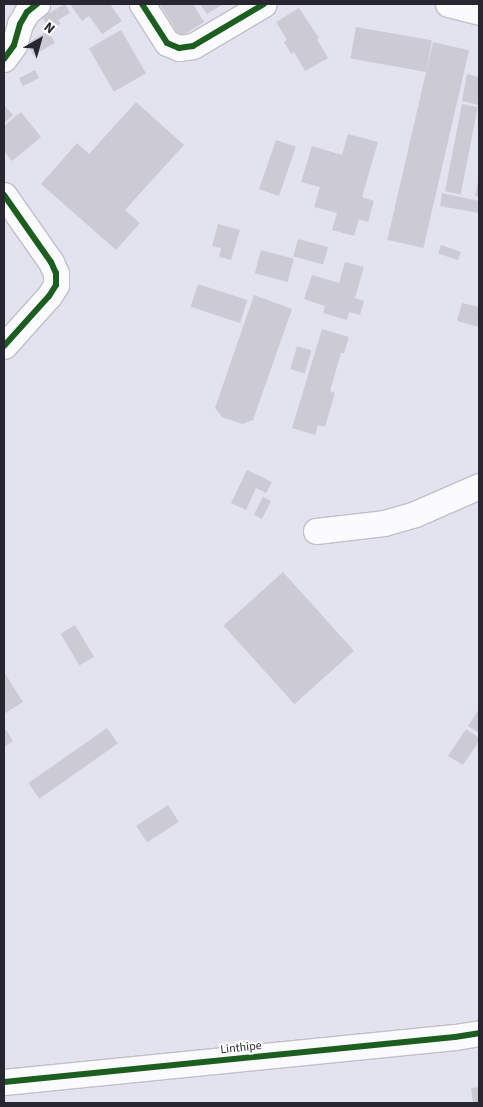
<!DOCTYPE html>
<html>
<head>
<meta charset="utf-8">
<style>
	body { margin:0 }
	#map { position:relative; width:483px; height:1107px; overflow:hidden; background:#e3e2ef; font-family:"Source Sans 3",sans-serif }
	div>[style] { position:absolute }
	.building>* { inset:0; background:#cccbd5; transform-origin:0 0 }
	.roads { filter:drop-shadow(1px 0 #c0bfca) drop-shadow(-1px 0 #c0bfca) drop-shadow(0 1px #c0bfca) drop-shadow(0 -1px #c0bfca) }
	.minor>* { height:25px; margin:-12.5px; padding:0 12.5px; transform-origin:12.5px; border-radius:12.5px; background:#fbfbfd }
	.cycleway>* { height:6px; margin:-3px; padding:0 3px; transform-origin:3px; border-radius:3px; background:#1b5e20 }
	span { translate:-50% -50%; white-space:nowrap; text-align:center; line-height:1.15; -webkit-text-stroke:4px #fff; paint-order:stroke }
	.street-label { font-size:12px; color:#282731 }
	.frame { position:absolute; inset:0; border:5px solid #282731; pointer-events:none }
	.north { position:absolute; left:15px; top:15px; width:50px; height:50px; -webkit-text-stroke:4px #fff; paint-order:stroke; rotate:38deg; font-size:14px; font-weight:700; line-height:20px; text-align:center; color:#282731 }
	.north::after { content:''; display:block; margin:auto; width:18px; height:22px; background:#282731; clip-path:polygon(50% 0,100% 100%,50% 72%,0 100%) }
</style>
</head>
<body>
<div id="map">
	<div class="building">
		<i style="clip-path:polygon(65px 4px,70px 13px,58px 20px,61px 24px,53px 28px,50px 21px,46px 23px,42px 17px)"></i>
		<i style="clip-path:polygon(70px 4px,110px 4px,122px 21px,102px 34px,89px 16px,82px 21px)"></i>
		<i style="clip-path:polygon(160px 4px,193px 4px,204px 22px,180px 37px)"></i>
		<i style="clip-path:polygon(200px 4px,223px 4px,207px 14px)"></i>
		<i style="clip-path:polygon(299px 8px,319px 38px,317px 39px,328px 58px,305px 71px,294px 52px,291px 54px,284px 42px,287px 40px,276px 22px)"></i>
		<i style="left:356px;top:27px;width:77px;height:32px;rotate:10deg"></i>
		<i style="left:121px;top:30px;width:50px;height:37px;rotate:60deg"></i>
		<i style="left:48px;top:31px;width:14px;height:25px;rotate:60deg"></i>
		<i style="left:433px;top:42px;width:37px;height:203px;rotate:13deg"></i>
		<i style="left:35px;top:70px;width:9px;height:18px;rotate:63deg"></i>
		<i style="clip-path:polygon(467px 74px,479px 77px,479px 105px,462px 101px)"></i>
		<i style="clip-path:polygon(136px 102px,184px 145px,125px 210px,140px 223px,116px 250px,41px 184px,77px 143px,89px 154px)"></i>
		<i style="left:462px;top:104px;width:16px;height:89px;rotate:11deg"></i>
		<i style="clip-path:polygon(4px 105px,13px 115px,4px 123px)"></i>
		<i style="clip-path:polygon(21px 112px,41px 137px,12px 161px,4px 151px,4px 126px)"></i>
		<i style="clip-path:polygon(348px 134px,378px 142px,362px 197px,374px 201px,368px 222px,359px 219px,354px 236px,332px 230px,337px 213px,314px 207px,320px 187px,301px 182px,312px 146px,342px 155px)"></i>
		<i style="left:276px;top:140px;width:21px;height:52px;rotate:19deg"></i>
		<i style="clip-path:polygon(478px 181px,479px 181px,479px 197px,475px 196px)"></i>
		<i style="clip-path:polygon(442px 193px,479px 201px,479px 213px,440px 206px)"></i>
		<i style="clip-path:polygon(218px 224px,240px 230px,231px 260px,219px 257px,221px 248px,212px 246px)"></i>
		<i style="left:298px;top:239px;width:31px;height:18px;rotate:15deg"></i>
		<i style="left:441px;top:245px;width:21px;height:9px;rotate:19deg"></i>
		<i style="left:261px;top:250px;width:34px;height:24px;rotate:15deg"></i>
		<i style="clip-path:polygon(345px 262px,364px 267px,355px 298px,364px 301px,360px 315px,349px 312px,347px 320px,323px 313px,325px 306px,304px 299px,312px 275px,339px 283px)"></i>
		<i style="left:198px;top:284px;width:52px;height:24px;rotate:18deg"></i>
		<i style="clip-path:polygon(254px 295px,292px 309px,253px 420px,242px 424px,222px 417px,215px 408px)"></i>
		<i style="clip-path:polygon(462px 303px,479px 307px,479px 327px,457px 321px)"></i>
		<i style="clip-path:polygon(322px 329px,349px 337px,344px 353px,341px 353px,330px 391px,335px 393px,325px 427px,318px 425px,315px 435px,292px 428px)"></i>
		<i style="left:297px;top:346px;width:15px;height:24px;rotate:16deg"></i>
		<i style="clip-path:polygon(247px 470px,272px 482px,266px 493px,256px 488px,246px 510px,231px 503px)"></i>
		<i style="left:263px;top:497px;width:9px;height:20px;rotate:27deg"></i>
		<i style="left:283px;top:572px;width:106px;height:80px;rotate:48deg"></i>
		<i style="left:75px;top:625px;width:37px;height:17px;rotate:59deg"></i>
		<i style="clip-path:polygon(4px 672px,23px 702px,4px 714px)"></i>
		<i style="clip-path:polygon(479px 709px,479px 733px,468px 726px)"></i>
		<i style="clip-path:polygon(4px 727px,13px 741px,4px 747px)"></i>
		<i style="left:107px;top:728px;width:19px;height:96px;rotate:55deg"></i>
		<i style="clip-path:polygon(466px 729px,479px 738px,479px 741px,463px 765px,448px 756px)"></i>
		<i style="left:168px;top:805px;width:20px;height:38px;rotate:57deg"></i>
		<i style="clip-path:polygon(479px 1087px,479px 1103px,473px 1103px,471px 1088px)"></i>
	</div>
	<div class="roads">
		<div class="minor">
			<i style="left:142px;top:4px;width:46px;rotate:57.3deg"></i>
			<i style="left:167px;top:43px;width:13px;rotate:23deg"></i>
			<i style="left:179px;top:48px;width:14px;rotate:-8deg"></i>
			<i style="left:193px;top:46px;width:82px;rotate:-30.6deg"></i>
			<i style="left:448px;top:4px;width:32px;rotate:14deg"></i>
			<i style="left:4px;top:59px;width:17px;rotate:-54deg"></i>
			<i style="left:14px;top:45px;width:22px;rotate:-74deg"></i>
			<i style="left:20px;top:24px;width:14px;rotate:-60deg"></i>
			<i style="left:27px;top:12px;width:13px;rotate:-39deg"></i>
			<i style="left:4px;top:195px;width:82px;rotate:55deg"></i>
			<i style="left:51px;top:262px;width:12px;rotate:66deg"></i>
			<i style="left:56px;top:273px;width:12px;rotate:90deg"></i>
			<i style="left:56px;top:285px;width:13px;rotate:122deg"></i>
			<i style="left:49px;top:296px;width:67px;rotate:132deg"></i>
			<i style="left:316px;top:531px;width:68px;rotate:-6.7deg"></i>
			<i style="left:384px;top:523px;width:32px;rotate:-16deg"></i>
			<i style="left:415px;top:514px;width:70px;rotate:-23.6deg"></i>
			<i style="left:4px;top:1082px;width:453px;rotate:-5.7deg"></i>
			<i style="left:455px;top:1037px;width:24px;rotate:-9deg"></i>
		</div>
	</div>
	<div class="cycleway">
		<i style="left:142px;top:4px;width:46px;rotate:57.3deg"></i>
		<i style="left:167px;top:43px;width:13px;rotate:23deg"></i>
		<i style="left:179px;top:48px;width:14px;rotate:-8deg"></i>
		<i style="left:193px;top:46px;width:82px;rotate:-30.6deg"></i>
		<i style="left:4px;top:59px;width:17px;rotate:-54deg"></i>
		<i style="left:14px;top:45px;width:22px;rotate:-74deg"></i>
		<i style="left:20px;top:24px;width:14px;rotate:-60deg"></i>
		<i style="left:27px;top:12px;width:13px;rotate:-39deg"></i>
		<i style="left:4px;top:195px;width:82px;rotate:55deg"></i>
		<i style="left:51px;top:262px;width:12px;rotate:66deg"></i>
		<i style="left:56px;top:273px;width:12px;rotate:90deg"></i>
		<i style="left:56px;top:285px;width:13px;rotate:122deg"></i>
		<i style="left:49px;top:296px;width:67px;rotate:132deg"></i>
		<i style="left:4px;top:1082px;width:453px;rotate:-5.7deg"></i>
		<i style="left:455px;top:1037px;width:24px;rotate:-9deg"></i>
	</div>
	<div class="street-label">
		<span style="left:241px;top:1048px;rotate:-6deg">Linthipe</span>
	</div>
	<div class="frame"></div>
	<div class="north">N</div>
</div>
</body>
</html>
